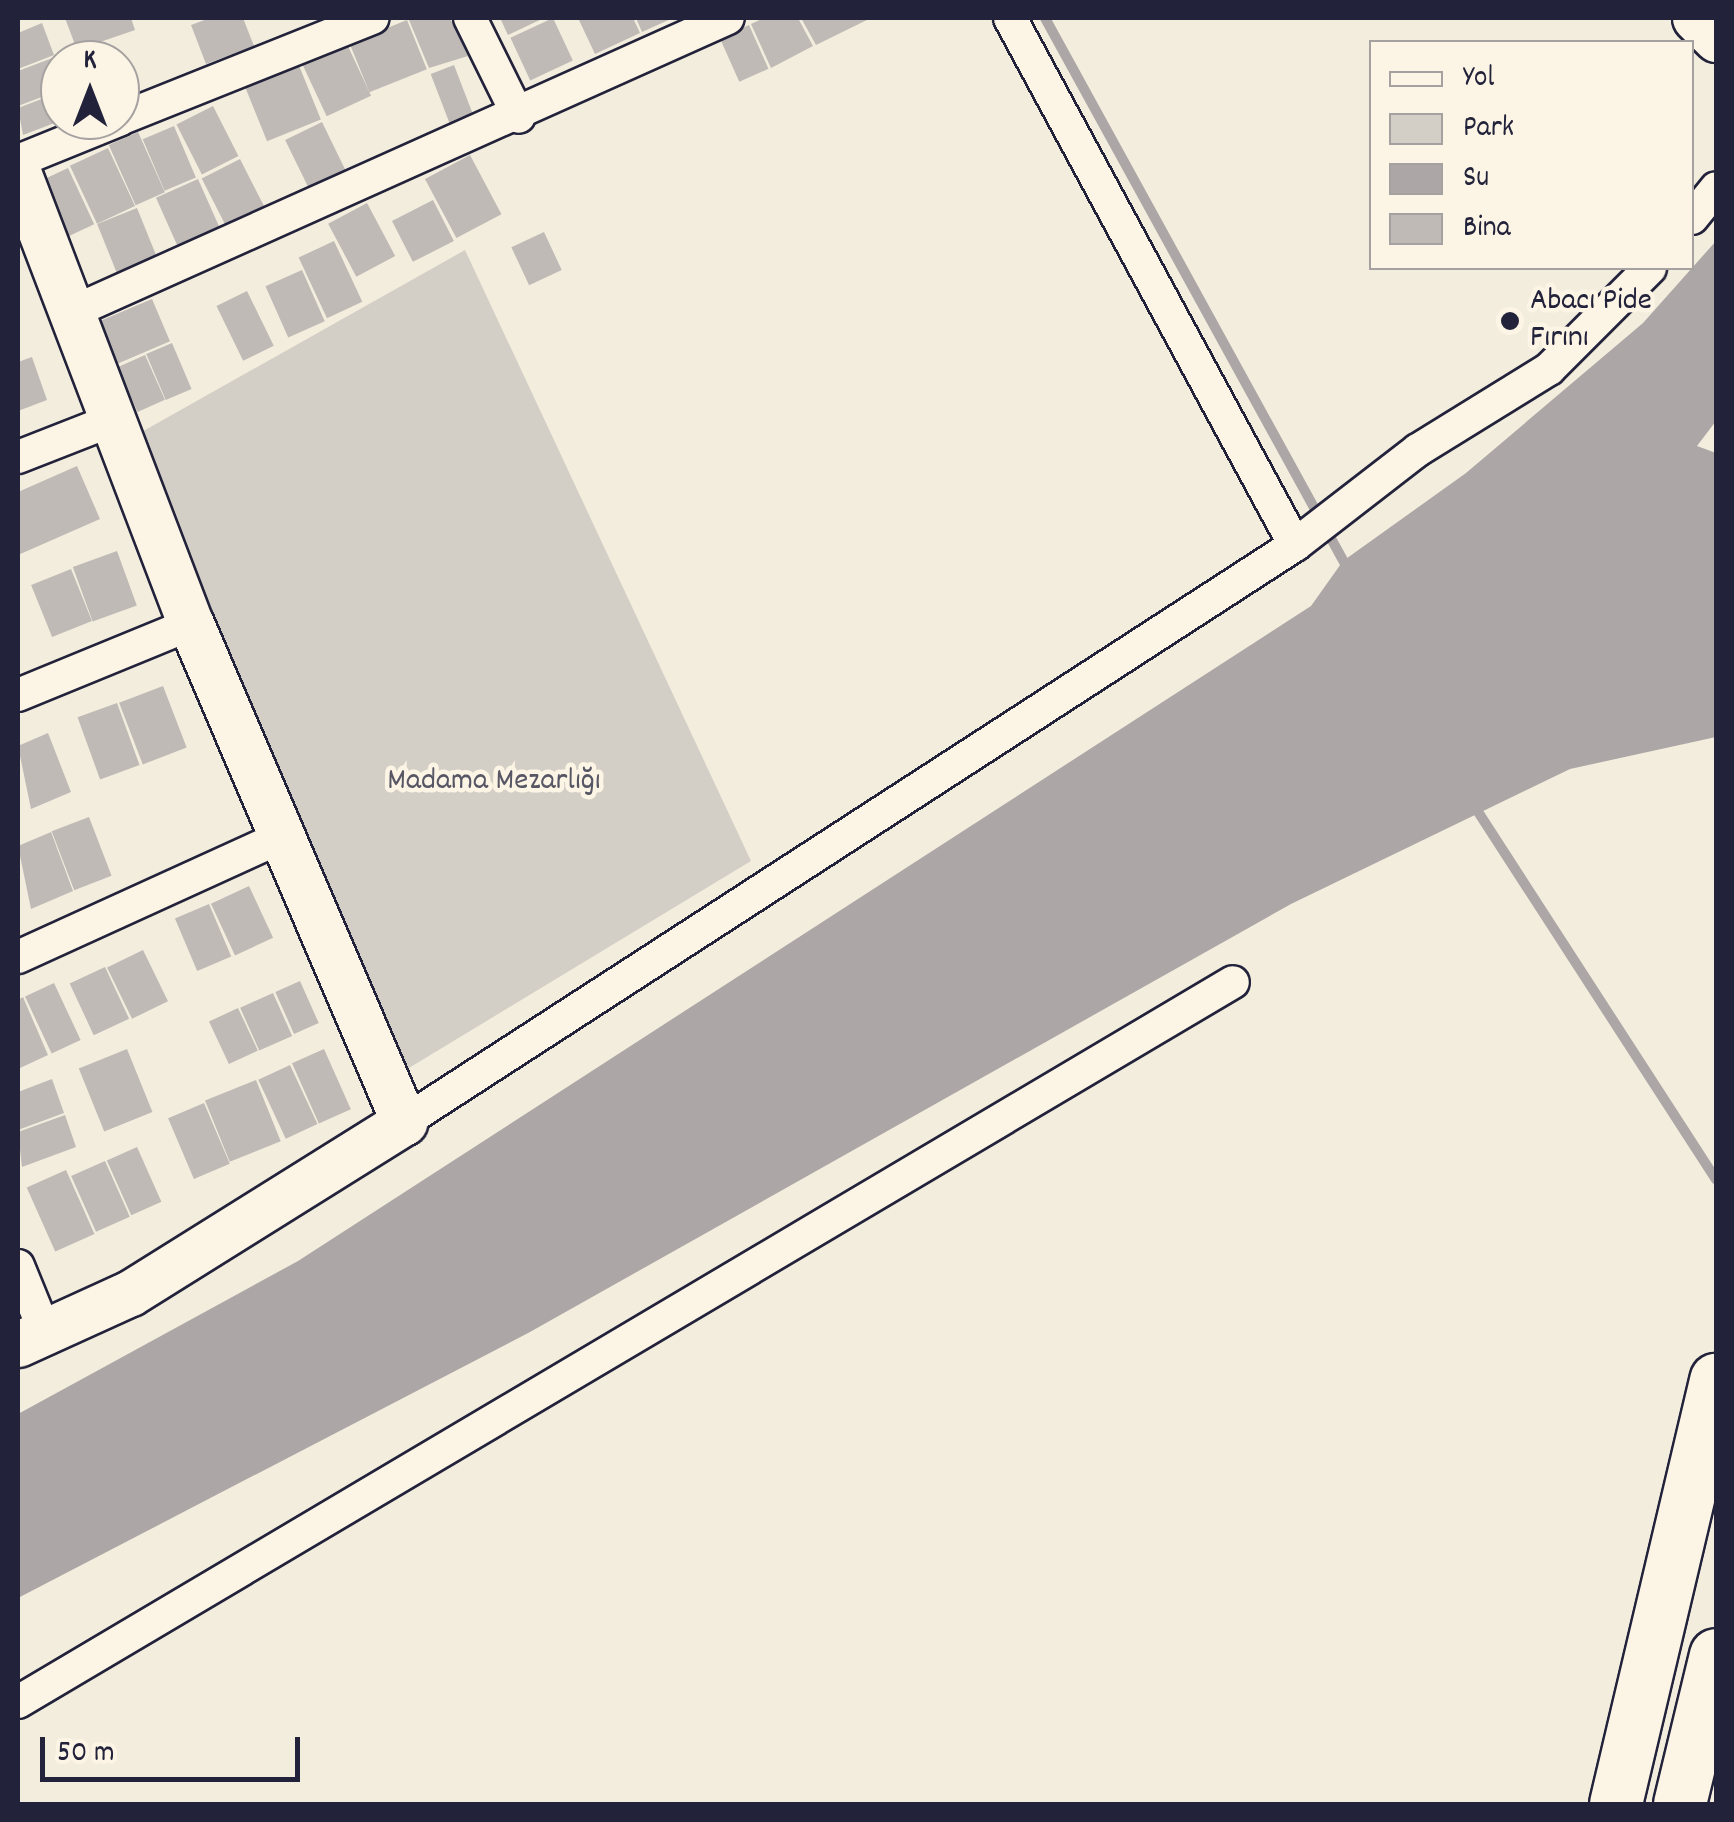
<!DOCTYPE html>
<html>
<head>
<meta charset="utf-8">
<style>
	body { margin:0 }
	#map { position:relative; width:1734px; height:1822px; overflow:hidden; background:#f3edde; font-family:Dekko,sans-serif }
	div>[style] { position:absolute }
	.green>* { inset:0; background:#d4cfc6 }
	.water>* { inset:0; background:#aca7a6 }
	.stream>* { height:10px; margin:-5px; padding:0 5px; transform-origin:5px; border-radius:5px; background:#aca7a6 }
	.building>* { inset:0; background:#bfbab6; transform-origin:0 0 }
	.roads { filter:drop-shadow(2px 0 #22223b) drop-shadow(-2px 0 #22223b) drop-shadow(0 2px #22223b) drop-shadow(0 -2px #22223b) }
	.street>* { height:32px; margin:-16px; padding:0 16px; transform-origin:16px; border-radius:16px; background:#fcf5e5 }
	.secondary>* { height:45px; margin:-22.5px; padding:0 22.5px; transform-origin:22.5px; border-radius:22.5px; background:#fcf5e5 }
	.primary>* { height:52px; margin:-26px; padding:0 26px; transform-origin:26px; border-radius:26px; background:#fcf5e5 }
	.dots>* { width:28px; height:28px; translate:-50% -50%; box-sizing:border-box; border:5px solid #fcf5e5; border-radius:50% }
	span { translate:-50% -50%; white-space:nowrap; text-align:center; line-height:1.15; -webkit-text-stroke:9px #fcf5e5; paint-order:stroke }
	.poi-label { font-size:32px; color:#22223b }
	.left { translate:0 -50%; text-align:left }
	.park-label { font-size:32px; color:#575665 }
	.frame { position:absolute; inset:0; border:20px solid #22223b; pointer-events:none }
	.legend { position:absolute; left:1369px; top:40px; width:325px; height:230px; box-sizing:border-box; background:#fcf5e5; border:2px solid #a5a1a1; margin:0; padding:12px 18px; list-style:none; font-size:30px; color:#22223b }
	.legend li { display:flex; align-items:center; gap:20px; height:50px }
	.legend b { width:50px; border:2px solid #a5a1a1 }
	.north { position:absolute; left:40px; top:40px; width:100px; height:100px; box-sizing:border-box; background:#fcf5e5; border:2px solid #a5a1a1; border-radius:50%; rotate:0deg; font-size:28px; font-weight:700; line-height:40px; text-align:center; color:#22223b }
	.north::after { content:''; display:block; margin:auto; width:35px; height:45px; background:#22223b; clip-path:polygon(50% 0,100% 100%,50% 72%,0 100%) }
	.scale { position:absolute; left:40px; top:1737px; width:260px; height:45px; box-sizing:border-box; border:5px solid #22223b; border-top:0; padding-left:12px; font-size:30px; line-height:35px; white-space:nowrap; color:#22223b; -webkit-text-stroke:8px #fcf5e5; paint-order:stroke }
</style>
</head>
<body>
<div id="map">
	<div class="green">
		<i style="clip-path:polygon(465px 250px,751px 861px,399px 1074px,138px 434px)"></i>
	</div>
	<div class="water">
		<i style="clip-path:polygon(1716px 241px,1716px 421px,1697px 446px,1716px 453px,1716px 737px,1570px 769px,1291px 904px,530px 1332px,18px 1598px,18px 1414px,298px 1261px,1311px 606px,1343px 561px,1466px 473px,1643px 323px)"></i>
	</div>
	<div class="stream">
		<i style="left:1045px;top:18px;width:633px;rotate:61.21deg"></i>
		<i style="left:1473px;top:804px;width:447px;rotate:57.1deg"></i>
	</div>
	<div class="building">
		<i style="clip-path:polygon(65px 18px,131px 18px,135px 30px,77px 50px)"></i>
		<i style="clip-path:polygon(210px 18px,243px 18px,254px 46px,206px 64px,191px 25px)"></i>
		<i style="clip-path:polygon(450px 18px,468px 56px,429px 68px,409px 20px)"></i>
		<i style="clip-path:polygon(500px 18px,544px 18px,508px 35px)"></i>
		<i style="left:553px;top:18px;width:47px;height:47px;rotate:65deg"></i>
		<i style="clip-path:polygon(578px 18px,633px 18px,640px 33px,595px 54px)"></i>
		<i style="clip-path:polygon(636px 18px,673px 18px,642px 32px)"></i>
		<i style="clip-path:polygon(764px 18px,798px 18px,813px 46px,771px 68px,751px 24px)"></i>
		<i style="clip-path:polygon(801px 18px,871px 18px,816px 45px)"></i>
		<i style="left:407px;top:20px;width:53px;height:62px;rotate:68deg"></i>
		<i style="clip-path:polygon(42px 23px,54px 55px,18px 69px,18px 33px)"></i>
		<i style="left:749px;top:25px;width:48px;height:32px;rotate:66deg"></i>
		<i style="left:347px;top:44px;width:57px;height:49px;rotate:65deg"></i>
		<i style="clip-path:polygon(55px 57px,60px 90px,18px 106px,18px 71px)"></i>
		<i style="left:298px;top:63px;width:61px;height:58px;rotate:68deg"></i>
		<i style="left:454px;top:65px;width:64px;height:25px;rotate:69deg"></i>
		<i style="clip-path:polygon(60px 92px,60px 121px,23px 135px,18px 108px)"></i>
		<i style="left:213px;top:106px;width:56px;height:41px;rotate:63deg"></i>
		<i style="left:322px;top:122px;width:53px;height:41px;rotate:64deg"></i>
		<i style="left:174px;top:126px;width:56px;height:34px;rotate:67deg"></i>
		<i style="left:138px;top:132px;width:66px;height:32px;rotate:66deg"></i>
		<i style="left:108px;top:148px;width:64px;height:42px;rotate:65deg"></i>
		<i style="left:470px;top:155px;width:67px;height:51px;rotate:62deg"></i>
		<i style="left:240px;top:159px;width:55px;height:43px;rotate:63deg"></i>
		<i style="left:68px;top:168px;width:62px;height:42px;rotate:65deg"></i>
		<i style="left:198px;top:179px;width:56px;height:46px;rotate:66deg"></i>
		<i style="left:433px;top:200px;width:46px;height:46px;rotate:63deg"></i>
		<i style="left:367px;top:203px;width:60px;height:44px;rotate:62deg"></i>
		<i style="left:137px;top:208px;width:54px;height:43px;rotate:68deg"></i>
		<i style="left:544px;top:232px;width:42px;height:36px;rotate:65deg"></i>
		<i style="left:334px;top:241px;width:67px;height:39px;rotate:65deg"></i>
		<i style="left:302px;top:270px;width:56px;height:40px;rotate:66deg"></i>
		<i style="left:247px;top:291px;width:61px;height:34px;rotate:64deg"></i>
		<i style="left:152px;top:299px;width:46px;height:59px;rotate:67deg"></i>
		<i style="left:172px;top:343px;width:50px;height:28px;rotate:67deg"></i>
		<i style="left:145px;top:355px;width:49px;height:30px;rotate:66deg"></i>
		<i style="clip-path:polygon(32px 357px,47px 400px,18px 411px,18px 362px)"></i>
		<i style="clip-path:polygon(77px 466px,100px 519px,18px 555px,18px 492px)"></i>
		<i style="left:117px;top:551px;width:58px;height:47px;rotate:70deg"></i>
		<i style="left:71px;top:569px;width:56px;height:43px;rotate:68deg"></i>
		<i style="left:163px;top:686px;width:66px;height:47px;rotate:69deg"></i>
		<i style="left:117px;top:703px;width:66px;height:42px;rotate:70deg"></i>
		<i style="clip-path:polygon(48px 733px,71px 792px,31px 809px,18px 746px)"></i>
		<i style="left:89px;top:817px;width:63px;height:40px;rotate:69deg"></i>
		<i style="clip-path:polygon(51px 832px,73px 891px,31px 909px,18px 846px)"></i>
		<i style="left:249px;top:886px;width:57px;height:42px;rotate:65deg"></i>
		<i style="left:209px;top:904px;width:57px;height:37px;rotate:67deg"></i>
		<i style="left:143px;top:950px;width:57px;height:40px;rotate:64deg"></i>
		<i style="left:105px;top:967px;width:57px;height:39px;rotate:65deg"></i>
		<i style="left:300px;top:981px;width:46px;height:27px;rotate:66deg"></i>
		<i style="left:54px;top:983px;width:63px;height:32px;rotate:65deg"></i>
		<i style="left:273px;top:993px;width:47px;height:36px;rotate:66deg"></i>
		<i style="clip-path:polygon(23px 997px,48px 1055px,20px 1068px,18px 1000px)"></i>
		<i style="left:238px;top:1008px;width:47px;height:32px;rotate:65deg"></i>
		<i style="left:127px;top:1049px;width:68px;height:52px;rotate:68deg"></i>
		<i style="left:324px;top:1049px;width:66px;height:35px;rotate:66deg"></i>
		<i style="left:290px;top:1065px;width:65px;height:35px;rotate:65deg"></i>
		<i style="clip-path:polygon(52px 1079px,64px 1113px,18px 1130px,18px 1092px)"></i>
		<i style="left:256px;top:1080px;width:66px;height:55px;rotate:68deg"></i>
		<i style="left:204px;top:1103px;width:66px;height:39px;rotate:67deg"></i>
		<i style="clip-path:polygon(65px 1115px,76px 1147px,22px 1167px,18px 1132px)"></i>
		<i style="left:137px;top:1147px;width:60px;height:33px;rotate:66deg"></i>
		<i style="left:105px;top:1161px;width:61px;height:37px;rotate:66deg"></i>
		<i style="left:66px;top:1170px;width:70px;height:43px;rotate:66deg"></i>
	</div>
	<div class="roads">
		<div class="street">
			<i style="left:470px;top:18px;width:110px;rotate:63.7deg"></i>
			<i style="left:1010px;top:18px;width:599px;rotate:61.6deg"></i>
			<i style="left:120px;top:119px;width:272px;rotate:-21.8deg"></i>
			<i style="left:18px;top:161px;width:109px;rotate:-22.1deg"></i>
			<i style="left:1692px;top:218px;width:38px;rotate:-51deg"></i>
			<i style="left:68px;top:314px;width:723px;rotate:-24.16deg"></i>
			<i style="left:18px;top:457px;width:99px;rotate:-21.4deg"></i>
			<i style="left:18px;top:695px;width:187px;rotate:-22.3deg"></i>
			<i style="left:18px;top:957px;width:289px;rotate:-24.5deg"></i>
			<i style="left:404px;top:1122px;width:1062px;rotate:-32.93deg"></i>
			<i style="left:1295px;top:545px;width:155px;rotate:-37.7deg"></i>
			<i style="left:1418px;top:450px;width:154px;rotate:-31.7deg"></i>
			<i style="left:1549px;top:369px;width:143px;rotate:-45deg"></i>
			<i style="left:18px;top:1266px;width:71px;rotate:67.8deg"></i>
			<i style="left:18px;top:1702px;width:1412px;rotate:-30.65deg"></i>
		</div>
		<div class="secondary">
			<i style="left:1695px;top:18px;width:30px;rotate:45deg"></i>
			<i style="left:18px;top:172px;width:484px;rotate:69.1deg"></i>
			<i style="left:191px;top:624px;width:542px;rotate:66.84deg"></i>
			<i style="left:404px;top:1122px;width:323px;rotate:148deg"></i>
			<i style="left:130px;top:1293px;width:123px;rotate:155.5deg"></i>
		</div>
		<div class="primary">
			<i style="left:1616px;top:1804px;width:436px;rotate:-76.7deg"></i>
			<i style="left:1680px;top:1804px;width:153px;rotate:-76.4deg"></i>
		</div>
	</div>
	<div class="dots">
		<i style="left:1510px;top:321px;background:#22223b"></i>
	</div>
	<div class="poi-label">
		<span class="left" style="left:1530px;top:321px">Abacı Pide<br>Fırını</span>
	</div>
	<div class="park-label">
		<span style="left:494px;top:782px">Madama Mezarlığı</span>
	</div>
	<div class="frame"></div>
	<ul class="legend">
	<li><b style="height:12px;background:#fcf5e5"></b>Yol</li>
	<li><b style="height:28px;background:#d4cfc6"></b>Park</li>
	<li><b style="height:28px;background:#aca7a6"></b>Su</li>
	<li><b style="height:28px;background:#bfbab6"></b>Bina</li>
	</ul>
	<div class="north">K</div>
	<div class="scale">50 m</div>
</div>
</body>
</html>
